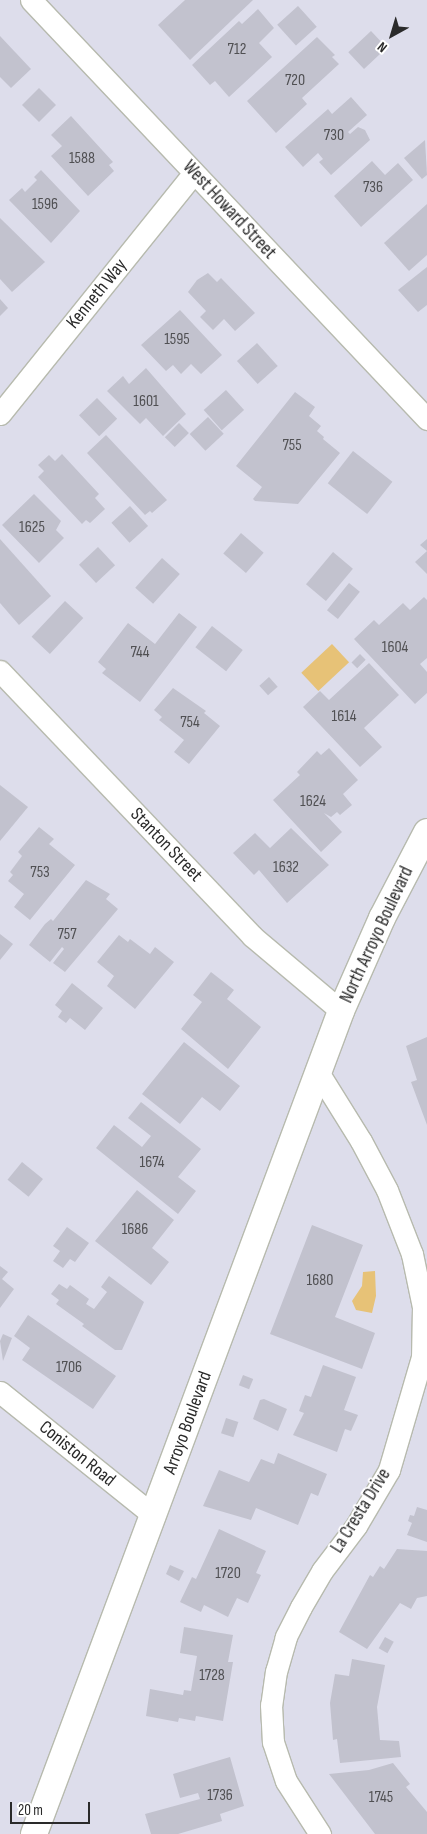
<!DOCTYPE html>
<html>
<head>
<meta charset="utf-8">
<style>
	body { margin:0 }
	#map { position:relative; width:427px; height:1834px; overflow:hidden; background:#ddddeb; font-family:"Sofia Sans Condensed",sans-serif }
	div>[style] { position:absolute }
	.water>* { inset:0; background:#e7c277; transform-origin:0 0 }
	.building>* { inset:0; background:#c2c2ce; transform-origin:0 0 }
	.roads { filter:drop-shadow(1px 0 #b7baae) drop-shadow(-1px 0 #b7baae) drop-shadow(0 1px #b7baae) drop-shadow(0 -1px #b7baae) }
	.minor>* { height:21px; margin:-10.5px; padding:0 10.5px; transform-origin:10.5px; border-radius:10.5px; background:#fff }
	.tertiary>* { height:26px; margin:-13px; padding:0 13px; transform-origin:13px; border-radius:13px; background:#fff }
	span { translate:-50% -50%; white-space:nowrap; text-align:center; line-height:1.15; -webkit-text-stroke:4px #fff; paint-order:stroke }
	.number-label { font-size:16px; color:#505053 }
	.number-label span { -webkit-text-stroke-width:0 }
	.street-label { font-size:19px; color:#2a2a2a }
	.north { position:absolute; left:367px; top:10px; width:50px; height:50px; -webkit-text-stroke:4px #fff; paint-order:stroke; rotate:219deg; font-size:14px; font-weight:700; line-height:20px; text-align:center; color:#2a2a2a }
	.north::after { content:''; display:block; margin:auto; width:18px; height:22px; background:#2a2a2a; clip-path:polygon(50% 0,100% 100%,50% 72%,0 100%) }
	.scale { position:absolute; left:10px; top:1802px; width:80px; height:22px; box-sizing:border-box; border:2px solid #2a2a2a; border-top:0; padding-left:6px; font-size:15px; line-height:18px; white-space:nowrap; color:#2a2a2a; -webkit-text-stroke:4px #fff; paint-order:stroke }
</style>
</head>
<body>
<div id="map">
	<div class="water">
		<i style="left:332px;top:644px;width:25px;height:42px;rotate:47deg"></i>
		<i style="clip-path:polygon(375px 1271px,376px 1296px,372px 1313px,356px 1310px,352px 1301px,362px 1286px,363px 1272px)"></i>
	</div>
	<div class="building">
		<i style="clip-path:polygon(185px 0,253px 0,190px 60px,158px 25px)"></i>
		<i style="left:298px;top:6px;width:28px;height:28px;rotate:48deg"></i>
		<i style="clip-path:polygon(258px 9px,274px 28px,259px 43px,272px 57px,229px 97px,215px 81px,210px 85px,192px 65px,239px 21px,242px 24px)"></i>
		<i style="left:371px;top:31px;width:23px;height:31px;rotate:47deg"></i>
		<i style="clip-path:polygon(0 36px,31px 69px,11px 88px,0 77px)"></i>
		<i style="clip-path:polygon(317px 37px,335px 55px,332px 57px,339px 64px,302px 98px,307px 104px,276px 133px,247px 101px)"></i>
		<i style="left:39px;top:88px;width:24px;height:24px;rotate:45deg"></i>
		<i style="clip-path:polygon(351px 97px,367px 115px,348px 132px,350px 134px,358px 127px,365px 130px,370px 140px,331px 175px,319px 162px,323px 159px,318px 153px,303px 167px,285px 147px,328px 109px,332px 114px)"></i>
		<i style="clip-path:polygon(71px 116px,113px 162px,109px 165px,114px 171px,88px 196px,51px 156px,62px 146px,51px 135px)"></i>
		<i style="clip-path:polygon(425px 140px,427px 175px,422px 179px,404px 158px)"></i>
		<i style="clip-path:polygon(372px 161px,385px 175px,398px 163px,413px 180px,361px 227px,334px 196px)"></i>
		<i style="clip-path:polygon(41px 170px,80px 211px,51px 243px,9px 200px,22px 188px,25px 192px,37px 180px,34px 177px)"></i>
		<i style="clip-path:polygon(427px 204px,427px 255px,409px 271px,384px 243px)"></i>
		<i style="clip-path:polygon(0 218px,45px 262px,12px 292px,0 279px)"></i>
		<i style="clip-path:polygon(427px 267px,427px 305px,418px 312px,398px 290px)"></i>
		<i style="clip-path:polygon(208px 273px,217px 282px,221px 278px,255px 313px,235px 331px,224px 319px,213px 330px,200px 317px,206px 311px,188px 292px,197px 280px)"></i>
		<i style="clip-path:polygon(0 299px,8px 308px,0 316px)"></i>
		<i style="clip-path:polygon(180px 310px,222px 355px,201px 374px,191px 364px,181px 374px,173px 365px,166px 371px,141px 345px)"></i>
		<i style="left:257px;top:343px;width:31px;height:27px;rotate:48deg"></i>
		<i style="clip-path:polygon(146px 368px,186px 414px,163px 436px,146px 418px,140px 424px,107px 391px,123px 376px,129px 384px)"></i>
		<i style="left:226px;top:390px;width:27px;height:30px;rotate:48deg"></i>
		<i style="clip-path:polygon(295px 392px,315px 407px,309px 416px,321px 426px,317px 431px,324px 437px,323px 439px,340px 453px,298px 504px,255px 501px,253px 499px,262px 487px,236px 466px)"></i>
		<i style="left:97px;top:398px;width:29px;height:25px;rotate:46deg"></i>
		<i style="left:208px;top:417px;width:23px;height:25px;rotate:47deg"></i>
		<i style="left:179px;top:423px;width:14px;height:20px;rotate:45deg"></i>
		<i style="clip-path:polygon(106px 435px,167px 500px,152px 513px,150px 511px,145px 515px,87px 453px)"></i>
		<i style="left:353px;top:451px;width:50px;height:41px;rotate:38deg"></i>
		<i style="clip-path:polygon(62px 454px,99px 494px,95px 498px,105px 509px,90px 523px,86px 520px,82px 524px,38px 477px,44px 471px,38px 465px,49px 455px,55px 461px)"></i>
		<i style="clip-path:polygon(34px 494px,61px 521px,56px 530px,64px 538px,39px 563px,2px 525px)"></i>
		<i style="left:130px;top:506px;width:27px;height:25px;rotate:48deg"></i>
		<i style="left:241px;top:533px;width:30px;height:27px;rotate:41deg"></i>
		<i style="clip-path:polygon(0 539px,51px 596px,19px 625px,0 603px)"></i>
		<i style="clip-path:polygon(427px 539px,427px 574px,415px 562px,427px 551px,420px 545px)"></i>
		<i style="left:98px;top:547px;width:25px;height:26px;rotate:47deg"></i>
		<i style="left:333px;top:552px;width:26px;height:42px;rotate:40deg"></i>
		<i style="left:162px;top:558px;width:24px;height:40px;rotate:42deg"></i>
		<i style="left:349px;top:583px;width:14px;height:35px;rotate:39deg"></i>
		<i style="clip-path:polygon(424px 597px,427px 600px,427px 658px,420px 664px,427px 672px,427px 693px,415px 704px,354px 639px,374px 620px,379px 625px,403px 603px,410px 610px)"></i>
		<i style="left:65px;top:601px;width:25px;height:49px;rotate:43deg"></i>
		<i style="clip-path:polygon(179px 613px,197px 627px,140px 702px,102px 673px,106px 669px,98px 662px,128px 623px,155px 644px)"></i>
		<i style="left:212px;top:626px;width:39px;height:27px;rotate:38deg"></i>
		<i style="left:360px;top:654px;width:8px;height:12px;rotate:45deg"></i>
		<i style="clip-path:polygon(369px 663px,399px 695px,364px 728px,382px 747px,360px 767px,303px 707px,320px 691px,329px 700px)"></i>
		<i style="left:269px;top:677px;width:13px;height:13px;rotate:48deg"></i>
		<i style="clip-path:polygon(173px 688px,206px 711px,204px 713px,220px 726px,189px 764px,174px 752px,184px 740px,159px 720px,162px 717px,154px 710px)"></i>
		<i style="clip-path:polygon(329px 748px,358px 780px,343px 794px,352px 805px,340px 815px,337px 812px,331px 817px,324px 813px,342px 832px,321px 852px,273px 800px,300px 775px,297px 772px,317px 751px,321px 755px)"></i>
		<i style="clip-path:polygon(0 785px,28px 807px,0 841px)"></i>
		<i style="clip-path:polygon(39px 827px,54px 839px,49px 844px,75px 865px,30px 920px,14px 907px,24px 894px,8px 881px,13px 875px,10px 872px,22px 856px,18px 852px)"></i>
		<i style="clip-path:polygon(291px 828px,329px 865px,287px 903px,259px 870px,254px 875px,233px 853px,255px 833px,270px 848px)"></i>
		<i style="clip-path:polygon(86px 880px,110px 894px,106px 899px,118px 909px,65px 972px,53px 963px,64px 949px,62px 947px,50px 962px,29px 945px,45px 924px,51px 919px,53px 921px)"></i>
		<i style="clip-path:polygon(0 934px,13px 944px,0 960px)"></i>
		<i style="clip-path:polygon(119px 935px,128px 942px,130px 939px,150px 954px,155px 947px,174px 962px,135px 1009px,107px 986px,114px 976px,97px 962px)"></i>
		<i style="clip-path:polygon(211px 972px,234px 990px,227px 999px,261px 1027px,228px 1069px,181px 1029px,202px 1002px,193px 995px)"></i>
		<i style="clip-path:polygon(72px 983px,103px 1008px,85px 1030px,70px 1018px,66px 1023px,58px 1017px,62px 1011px,55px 1005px)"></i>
		<i style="clip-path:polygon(427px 1037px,427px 1125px,411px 1082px,417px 1080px,406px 1046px)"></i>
		<i style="clip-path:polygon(184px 1042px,240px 1086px,220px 1111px,202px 1097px,180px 1124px,142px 1094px)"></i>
		<i style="clip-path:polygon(141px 1102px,201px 1149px,178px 1177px,196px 1191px,178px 1214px,96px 1148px,114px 1125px,142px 1147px,151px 1136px,128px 1118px)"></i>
		<i style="left:22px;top:1162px;width:27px;height:23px;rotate:39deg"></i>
		<i style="clip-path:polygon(137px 1190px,174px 1220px,152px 1248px,169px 1262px,151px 1285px,95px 1241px)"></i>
		<i style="clip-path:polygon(312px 1225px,363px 1245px,335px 1317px,375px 1333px,362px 1369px,270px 1334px)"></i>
		<i style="clip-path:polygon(67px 1227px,89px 1243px,75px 1262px,70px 1259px,63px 1268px,53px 1261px,60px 1251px,53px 1246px)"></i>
		<i style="clip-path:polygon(0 1266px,8px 1272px,2px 1279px,14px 1289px,0 1308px)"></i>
		<i style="clip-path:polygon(109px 1276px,144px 1302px,122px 1350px,115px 1350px,82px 1326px,84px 1324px,56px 1304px,59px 1300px,51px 1294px,59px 1284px,67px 1289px,70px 1285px,89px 1299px,86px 1304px,94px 1309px,107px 1292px,101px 1287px)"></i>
		<i style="clip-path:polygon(28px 1315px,116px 1376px,93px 1409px,22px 1360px,30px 1348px,14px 1336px)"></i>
		<i style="clip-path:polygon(3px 1334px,12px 1338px,3px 1361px,0 1341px)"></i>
		<i style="clip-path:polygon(323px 1365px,356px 1377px,344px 1410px,358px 1415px,351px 1431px,345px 1429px,337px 1452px,293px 1435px,304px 1413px,299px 1411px,305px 1395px,311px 1397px)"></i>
		<i style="left:243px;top:1375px;width:11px;height:11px;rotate:22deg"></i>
		<i style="clip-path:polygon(264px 1399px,287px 1409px,278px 1431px,253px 1419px,260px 1400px)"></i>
		<i style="left:226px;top:1418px;width:13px;height:16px;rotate:18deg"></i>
		<i style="clip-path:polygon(278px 1453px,327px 1474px,318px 1496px,311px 1493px,298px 1525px,256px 1508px,251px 1520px,203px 1506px,219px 1470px,249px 1482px,261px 1459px,274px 1464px)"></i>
		<i style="clip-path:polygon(417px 1507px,427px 1510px,427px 1542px,407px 1535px,412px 1523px,408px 1521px,410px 1515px,414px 1516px)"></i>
		<i style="clip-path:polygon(219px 1529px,266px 1551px,256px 1573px,261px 1575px,248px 1603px,237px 1598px,228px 1617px,204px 1605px,201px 1612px,180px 1602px,192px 1577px,196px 1579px)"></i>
		<i style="clip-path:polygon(397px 1549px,427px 1551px,427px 1596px,417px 1598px,411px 1609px,400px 1603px,367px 1649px,339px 1632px,370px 1575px,373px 1577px,380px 1566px,384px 1569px)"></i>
		<i style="clip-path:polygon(170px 1565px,184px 1571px,179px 1581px,166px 1574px)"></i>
		<i style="clip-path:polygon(184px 1627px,233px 1635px,228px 1662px,233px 1662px,223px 1721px,196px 1716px,195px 1721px,179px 1718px,178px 1722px,146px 1716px,150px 1689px,183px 1695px,184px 1690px,191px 1691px,197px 1656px,180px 1653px)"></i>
		<i style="left:385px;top:1637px;width:10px;height:13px;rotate:29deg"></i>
		<i style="clip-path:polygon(352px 1659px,385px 1665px,377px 1707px,380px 1740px,399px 1741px,401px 1757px,340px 1763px,337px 1739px,333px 1740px,330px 1703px,335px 1674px,349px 1676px)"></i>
		<i style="clip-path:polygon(230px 1757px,244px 1806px,220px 1814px,222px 1821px,178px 1834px,151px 1834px,145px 1814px,200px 1799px,198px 1793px,180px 1798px,173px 1774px)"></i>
		<i style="clip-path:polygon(393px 1763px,410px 1784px,406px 1787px,427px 1812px,427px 1834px,375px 1834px,329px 1774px,369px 1770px)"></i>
	</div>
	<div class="roads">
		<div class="minor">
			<i style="left:31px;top:0;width:577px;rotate:46.62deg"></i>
			<i style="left:0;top:414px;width:309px;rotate:-51.2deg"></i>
			<i style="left:0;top:671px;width:366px;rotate:46.4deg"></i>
			<i style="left:252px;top:936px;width:116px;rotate:40.1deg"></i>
			<i style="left:318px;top:1072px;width:81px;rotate:58.1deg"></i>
			<i style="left:361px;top:1141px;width:55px;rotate:62deg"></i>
			<i style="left:387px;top:1190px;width:69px;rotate:68.7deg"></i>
			<i style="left:412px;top:1254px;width:54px;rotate:78.3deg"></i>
			<i style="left:423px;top:1307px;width:50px;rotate:91.1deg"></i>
			<i style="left:422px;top:1357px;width:118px;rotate:106.3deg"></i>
			<i style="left:389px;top:1470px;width:65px;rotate:120.5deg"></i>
			<i style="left:356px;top:1526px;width:56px;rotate:127.1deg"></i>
			<i style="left:322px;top:1571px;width:42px;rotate:120.3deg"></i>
			<i style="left:301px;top:1607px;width:34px;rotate:117deg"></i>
			<i style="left:286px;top:1637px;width:35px;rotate:106deg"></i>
			<i style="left:276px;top:1671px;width:34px;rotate:98deg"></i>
			<i style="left:271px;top:1705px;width:37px;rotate:87deg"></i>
			<i style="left:273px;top:1742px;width:41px;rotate:71.6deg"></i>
			<i style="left:286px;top:1781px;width:63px;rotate:57.3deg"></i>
			<i style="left:0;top:1392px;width:198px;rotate:38.8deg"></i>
		</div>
		<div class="tertiary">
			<i style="left:34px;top:1834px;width:878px;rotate:-69.54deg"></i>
			<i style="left:341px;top:1011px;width:102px;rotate:-66.2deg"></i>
			<i style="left:382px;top:918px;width:97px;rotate:-62.4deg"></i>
		</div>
	</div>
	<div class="number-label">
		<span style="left:237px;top:50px">712</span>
		<span style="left:295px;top:81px">720</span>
		<span style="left:334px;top:136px">730</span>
		<span style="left:82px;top:159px">1588</span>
		<span style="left:373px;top:188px">736</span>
		<span style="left:45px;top:205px">1596</span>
		<span style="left:177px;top:340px">1595</span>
		<span style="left:146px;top:402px">1601</span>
		<span style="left:292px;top:446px">755</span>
		<span style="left:32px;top:528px">1625</span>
		<span style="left:395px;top:648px">1604</span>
		<span style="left:140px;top:653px">744</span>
		<span style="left:344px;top:717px">1614</span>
		<span style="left:190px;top:723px">754</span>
		<span style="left:313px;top:802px">1624</span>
		<span style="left:286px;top:868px">1632</span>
		<span style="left:40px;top:873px">753</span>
		<span style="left:67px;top:935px">757</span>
		<span style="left:152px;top:1163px">1674</span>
		<span style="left:135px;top:1230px">1686</span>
		<span style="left:320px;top:1281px">1680</span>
		<span style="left:69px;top:1368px">1706</span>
		<span style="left:228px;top:1574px">1720</span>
		<span style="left:212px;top:1676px">1728</span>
		<span style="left:220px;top:1796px">1736</span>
		<span style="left:381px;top:1798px">1745</span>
	</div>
	<div class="street-label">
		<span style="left:229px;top:210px;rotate:47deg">West Howard Street</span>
		<span style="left:97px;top:294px;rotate:-51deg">Kenneth Way</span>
		<span style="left:166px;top:845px;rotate:46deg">Stanton Street</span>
		<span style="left:377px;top:935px;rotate:-65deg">North Arroyo Boulevard</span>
		<span style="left:188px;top:1423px;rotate:-70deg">Arroyo Boulevard</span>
		<span style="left:77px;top:1454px;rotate:39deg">Coniston Road</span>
		<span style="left:361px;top:1511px;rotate:-58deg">La Cresta Drive</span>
	</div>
	<div class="north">N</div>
	<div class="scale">20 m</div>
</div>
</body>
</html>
